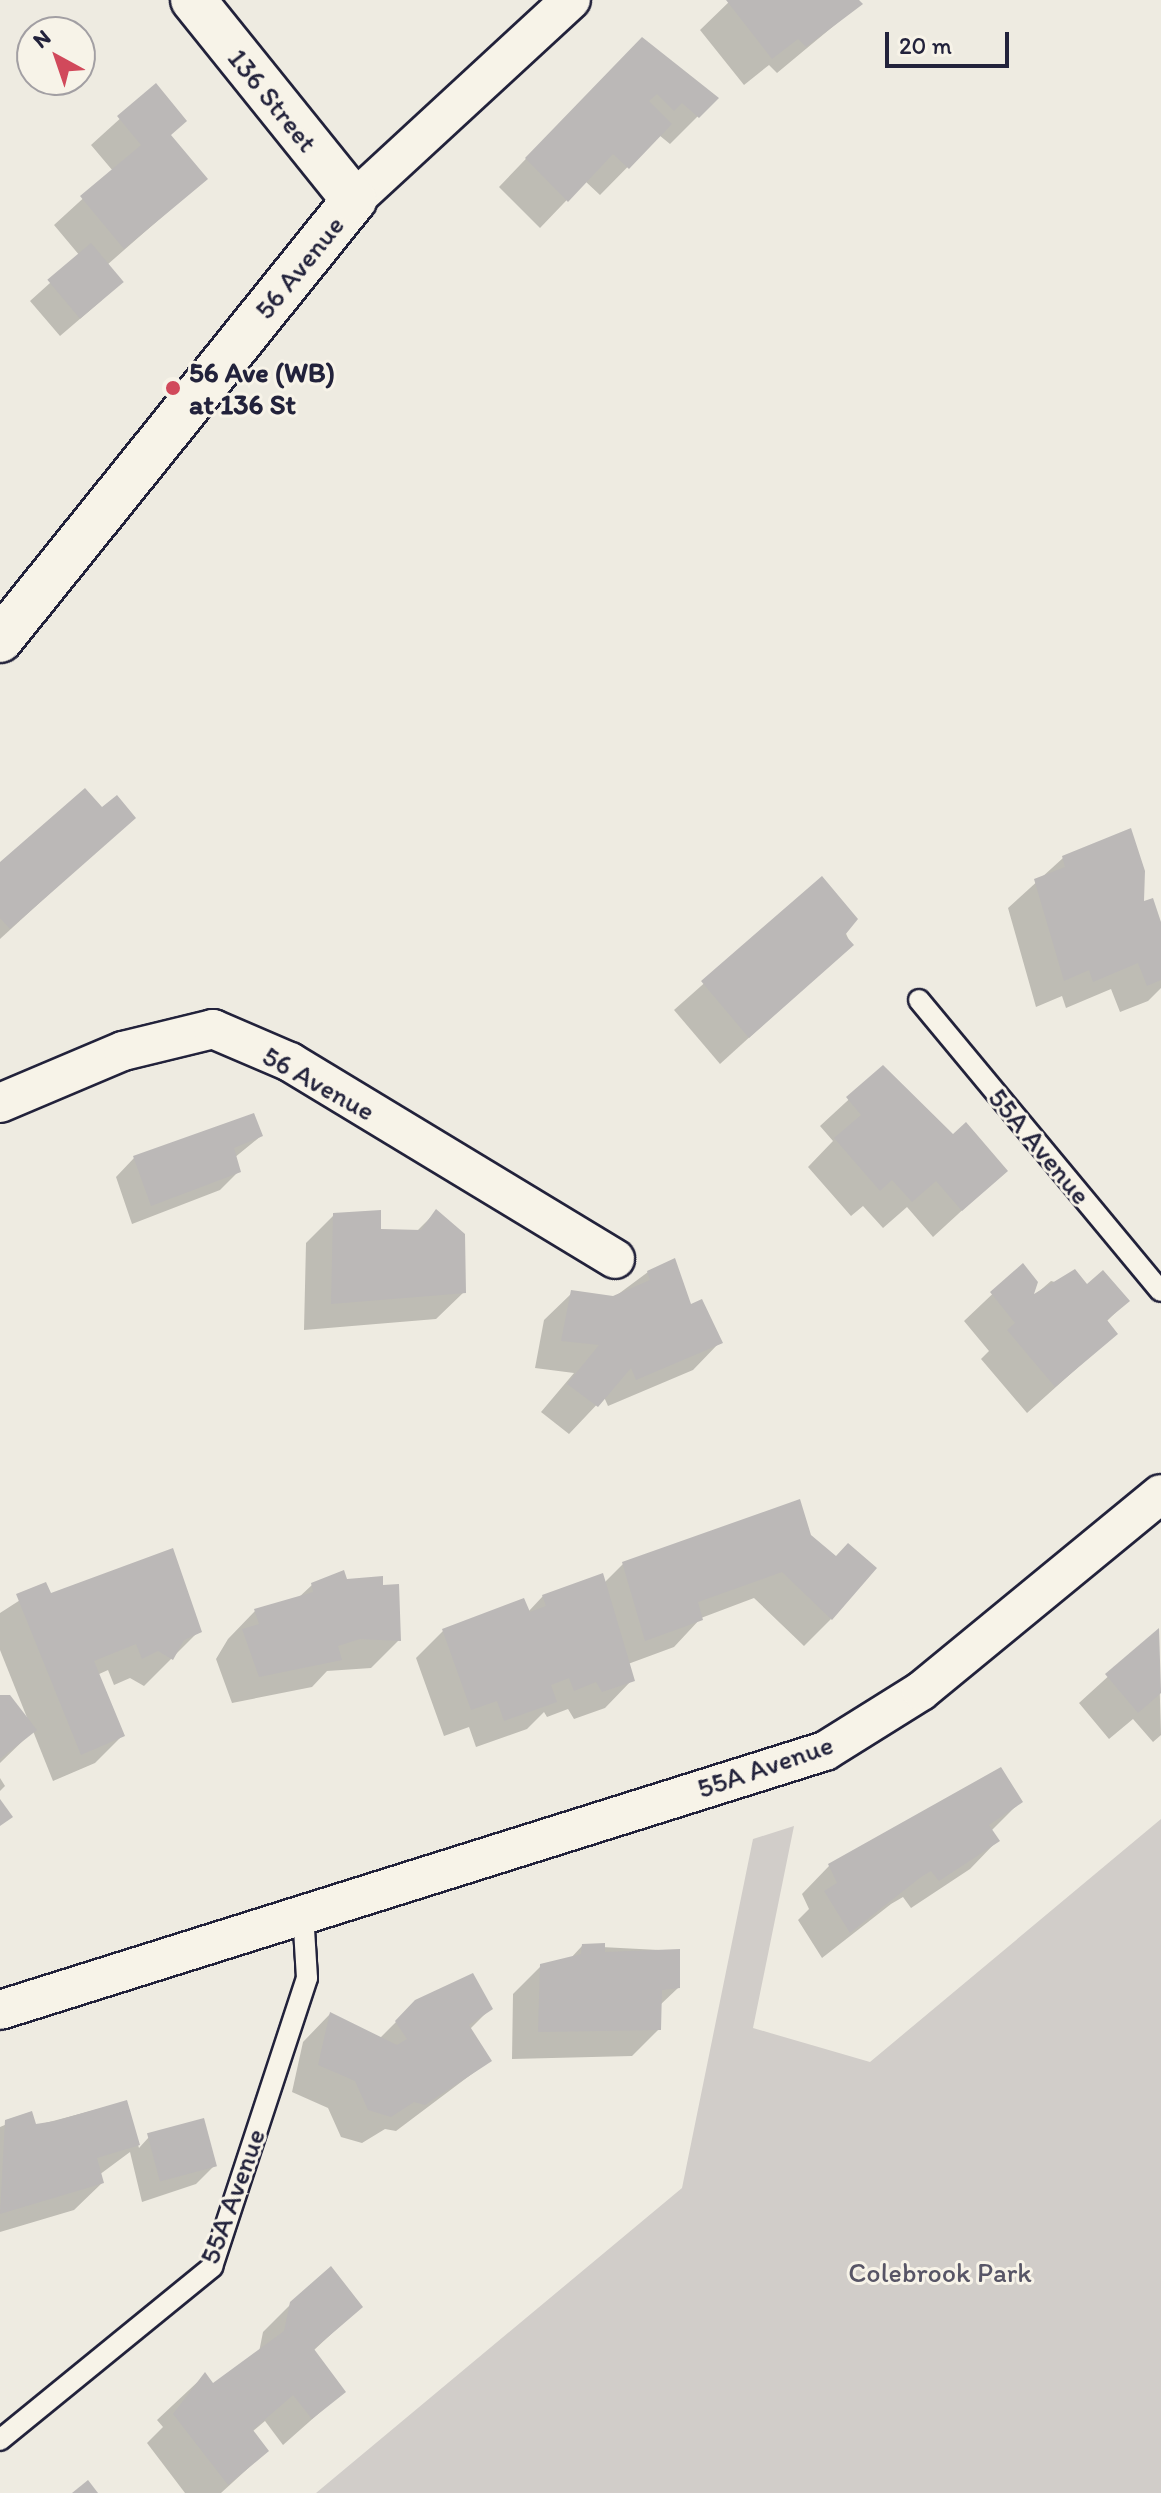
<!DOCTYPE html>
<html>
<head>
<meta charset="utf-8">
<style>
	body { margin:0 }
	#map { position:relative; width:1161px; height:2493px; overflow:hidden; background:#eeebe1; font-family:Itim,sans-serif }
	div>[style] { position:absolute }
	.green>* { inset:0; background:#d1cdc9 }
	.shadow>* { inset:0; background:#0003 }
	.building>* { inset:0; background:#bbb8b7; transform-origin:0 0 }
	.roads { filter:drop-shadow(2px 0 #22223b) drop-shadow(-2px 0 #22223b) drop-shadow(0 2px #22223b) drop-shadow(0 -2px #22223b) }
	.lane>* { height:20px; margin:-10px; padding:0 10px; transform-origin:10px; border-radius:10px; background:#f7f3e8 }
	.street>* { height:38px; margin:-19px; padding:0 19px; transform-origin:19px; border-radius:19px; background:#f7f3e8 }
	.secondary>* { height:44px; margin:-22px; padding:0 22px; transform-origin:22px; border-radius:22px; background:#f7f3e8 }
	.dots>* { width:22px; height:22px; translate:-50% -50%; box-sizing:border-box; border:4px solid #f7f3e8; border-radius:50% }
	span { translate:-50% -50%; white-space:nowrap; text-align:center; line-height:1.15; -webkit-text-stroke:6px #f7f3e8; paint-order:stroke }
	.street-label { font-size:28px; color:#22223b }
	.poi-label { font-size:28px; color:#22223b; font-weight:700 }
	.left { translate:0 -50%; text-align:left }
	.park-label { font-size:28px; color:#575566 }
	.north { position:absolute; left:16px; top:16px; width:80px; height:80px; box-sizing:border-box; background:#f7f3e8; border:2px solid #a29fa3; border-radius:50%; rotate:320deg; font-size:22px; font-weight:700; line-height:32px; text-align:center; color:#22223b }
	.north::after { content:''; display:block; margin:auto; width:28px; height:36px; background:#d1495b; clip-path:polygon(50% 0,100% 100%,50% 72%,0 100%) }
	.scale { position:absolute; left:885px; top:32px; width:124px; height:36px; box-sizing:border-box; border:4px solid #22223b; border-top:0; padding-left:10px; font-size:24px; line-height:28px; white-space:nowrap; color:#22223b; -webkit-text-stroke:6px #f7f3e8; paint-order:stroke }
</style>
</head>
<body>
<div id="map">
	<div class="green">
		<i style="clip-path:polygon(1161px 1819px,1161px 2493px,316px 2493px,682px 2188px,753px 1839px,794px 1826px,753px 2028px,870px 2062px)"></i>
	</div>
	<div class="shadow">
		<i style="clip-path:polygon(731px 0,857px 0,860px 4px,777px 73px,769px 65px,744px 85px,700px 30px)"></i>
		<i style="clip-path:polygon(614px 67px,716px 98px,670px 144px,659px 135px,600px 195px,585px 181px,540px 228px,499px 187px)"></i>
		<i style="clip-path:polygon(156px 86px,169px 136px,205px 179px,107px 265px,102px 300px,60px 336px,30px 301px,80px 256px,54px 225px,113px 171px,91px 145px)"></i>
		<i style="clip-path:polygon(102px 810px,133px 817px,0 939px,0 865px)"></i>
		<i style="clip-path:polygon(1063px 858px,1161px 929px,1161px 988px,1148px 1001px,1120px 1012px,1111px 989px,1066px 1008px,1062px 996px,1036px 1007px,1008px 908px)"></i>
		<i style="clip-path:polygon(822px 879px,851px 945px,720px 1064px,674px 1010px)"></i>
		<i style="clip-path:polygon(883px 1068px,952px 1136px,1005px 1171px,933px 1237px,907px 1207px,883px 1228px,863px 1206px,851px 1216px,808px 1167px,833px 1141px,820px 1126px)"></i>
		<i style="clip-path:polygon(261px 1136px,234px 1158px,239px 1171px,220px 1190px,132px 1224px,116px 1177px,134px 1158px)"></i>
		<i style="clip-path:polygon(436px 1212px,464px 1292px,436px 1319px,304px 1330px,306px 1243px,334px 1215px,379px 1231px,416px 1232px)"></i>
		<i style="clip-path:polygon(1022px 1266px,1029px 1300px,1051px 1281px,1127px 1301px,1106px 1322px,1115px 1334px,1027px 1413px,981px 1359px,989px 1351px,964px 1321px)"></i>
		<i style="clip-path:polygon(648px 1272px,720px 1342px,693px 1370px,608px 1406px,604px 1397px,569px 1434px,541px 1412px,574px 1373px,535px 1368px,544px 1320px,572px 1293px,613px 1298px)"></i>
		<i style="clip-path:polygon(799px 1501px,831px 1619px,804px 1646px,754px 1598px,701px 1618px,674px 1647px,628px 1664px,632px 1680px,605px 1708px,574px 1719px,568px 1709px,547px 1717px,544px 1712px,527px 1729px,476px 1747px,469px 1727px,444px 1736px,416px 1658px,444px 1630px,528px 1612px,543px 1596px,604px 1583px,623px 1564px)"></i>
		<i style="clip-path:polygon(346px 1582px,399px 1640px,371px 1668px,327px 1671px,312px 1687px,232px 1703px,216px 1659px,228px 1639px,255px 1611px,297px 1599px,312px 1585px)"></i>
		<i style="clip-path:polygon(45px 1584px,50px 1596px,199px 1631px,144px 1686px,130px 1678px,114px 1685px,108px 1670px,97px 1675px,123px 1735px,95px 1763px,53px 1781px,33px 1731px,0 1763px,0 1699px,28px 1720px,0 1650px,0 1613px)"></i>
		<i style="clip-path:polygon(1158px 1631px,1161px 1735px,1153px 1742px,1133px 1719px,1109px 1739px,1079px 1703px)"></i>
		<i style="clip-path:polygon(0 1778px,5px 1786px,0 1791px)"></i>
		<i style="clip-path:polygon(1020px 1802px,991px 1831px,997px 1841px,970px 1869px,911px 1908px,903px 1897px,891px 1904px,822px 1958px,798px 1920px,809px 1909px,802px 1894px,829px 1866px)"></i>
		<i style="clip-path:polygon(582px 1946px,678px 1951px,678px 1988px,659px 2006px,659px 2029px,632px 2056px,512px 2059px,513px 1994px,541px 1966px,570px 1959px)"></i>
		<i style="clip-path:polygon(416px 2002px,491px 2008px,469px 2030px,489px 2061px,396px 2131px,385px 2129px,362px 2143px,341px 2137px,328px 2108px,292px 2092px,303px 2042px,330px 2014px,380px 2038px)"></i>
		<i style="clip-path:polygon(125px 2102px,139px 2148px,149px 2137px,215px 2165px,196px 2184px,142px 2202px,130px 2152px,99px 2175px,102px 2183px,74px 2210px,0 2232px,0 2127px,31px 2114px,34px 2126px)"></i>
		<i style="clip-path:polygon(291px 2304px,360px 2307px,313px 2351px,344px 2391px,283px 2445px,265px 2421px,252px 2432px,267px 2451px,221px 2493px,185px 2493px,147px 2443px,163px 2427px,157px 2420px,205px 2375px,213px 2386px,259px 2352px,263px 2332px)"></i>
	</div>
	<div class="building">
		<i style="clip-path:polygon(726px 0,859px 0,863px 4px,806px 47px,798px 39px,772px 59px)"></i>
		<i style="clip-path:polygon(642px 37px,719px 98px,699px 118px,682px 103px,674px 111px,657px 94px,649px 101px,672px 124px,629px 169px,613px 154px,568px 202px,525px 158px)"></i>
		<i style="clip-path:polygon(156px 83px,187px 121px,171px 135px,208px 179px,124px 249px,80px 196px,141px 145px,117px 116px)"></i>
		<i style="left:91px;top:243px;width:51px;height:57px;rotate:50deg"></i>
		<i style="clip-path:polygon(85px 788px,102px 807px,117px 795px,136px 818px,10px 929px,0 918px,0 862px)"></i>
		<i style="clip-path:polygon(1131px 828px,1145px 871px,1144px 901px,1153px 898px,1161px 922px,1161px 980px,1147px 986px,1138px 963px,1093px 982px,1089px 970px,1064px 981px,1034px 879px,1065px 867px,1062px 856px)"></i>
		<i style="clip-path:polygon(822px 876px,858px 919px,845px 935px,854px 945px,749px 1038px,701px 981px)"></i>
		<i style="clip-path:polygon(883px 1065px,953px 1134px,966px 1122px,1008px 1171px,962px 1211px,936px 1181px,912px 1202px,892px 1180px,880px 1191px,834px 1138px,861px 1115px,846px 1097px)"></i>
		<i style="clip-path:polygon(254px 1113px,263px 1136px,234px 1148px,241px 1172px,151px 1206px,133px 1156px)"></i>
		<i style="clip-path:polygon(436px 1209px,465px 1234px,466px 1293px,331px 1304px,333px 1213px,381px 1210px,381px 1229px,421px 1230px)"></i>
		<i style="clip-path:polygon(675px 1258px,691px 1304px,702px 1299px,723px 1343px,636px 1380px,631px 1368px,598px 1407px,567px 1384px,599px 1345px,561px 1341px,571px 1290px,613px 1296px,650px 1280px,647px 1271px)"></i>
		<i style="clip-path:polygon(1023px 1263px,1038px 1282px,1034px 1294px,1075px 1269px,1087px 1284px,1103px 1270px,1130px 1301px,1107px 1320px,1118px 1334px,1055px 1387px,1007px 1330px,1015px 1323px,990px 1292px)"></i>
		<i style="clip-path:polygon(800px 1499px,811px 1535px,836px 1556px,848px 1543px,877px 1568px,832px 1620px,782px 1572px,698px 1602px,703px 1620px,645px 1641px,622px 1562px)"></i>
		<i style="clip-path:polygon(173px 1548px,202px 1632px,184px 1640px,173px 1660px,158px 1651px,142px 1659px,136px 1644px,94px 1661px,125px 1736px,81px 1755px,16px 1594px,46px 1582px,51px 1593px)"></i>
		<i style="clip-path:polygon(344px 1570px,347px 1579px,383px 1576px,383px 1585px,399px 1584px,401px 1641px,360px 1639px,338px 1646px,342px 1660px,259px 1677px,242px 1629px,259px 1624px,254px 1609px,313px 1592px,311px 1583px)"></i>
		<i style="clip-path:polygon(603px 1573px,635px 1681px,602px 1692px,596px 1682px,574px 1691px,569px 1678px,551px 1685px,557px 1702px,504px 1721px,497px 1701px,471px 1710px,442px 1629px,524px 1598px,530px 1612px,546px 1606px,542px 1595px)"></i>
		<i style="clip-path:polygon(1159px 1628px,1161px 1693px,1138px 1713px,1105px 1674px)"></i>
		<i style="clip-path:polygon(0 1695px,10px 1695px,37px 1730px,0 1759px)"></i>
		<i style="clip-path:polygon(1001px 1767px,1023px 1802px,989px 1825px,1000px 1841px,939px 1881px,931px 1871px,921px 1877px,850px 1933px,824px 1891px,837px 1883px,828px 1864px)"></i>
		<i style="clip-path:polygon(0 1799px,13px 1817px,0 1826px)"></i>
		<i style="clip-path:polygon(605px 1943px,605px 1952px,680px 1949px,680px 1988px,662px 1990px,661px 2030px,538px 2032px,540px 1964px,581px 1954px,582px 1944px)"></i>
		<i style="clip-path:polygon(473px 1973px,493px 2009px,469px 2025px,492px 2061px,425px 2105px,414px 2102px,391px 2117px,368px 2110px,355px 2081px,318px 2065px,330px 2012px,397px 2045px,407px 2039px,395px 2021px,415px 2000px)"></i>
		<i style="clip-path:polygon(127px 2100px,140px 2145px,97px 2158px,104px 2183px,0 2214px,5px 2120px,32px 2111px,36px 2124px,55px 2121px)"></i>
		<i style="left:204px;top:2118px;width:50px;height:59px;rotate:75deg"></i>
		<i style="clip-path:polygon(331px 2266px,363px 2307px,314px 2349px,346px 2392px,312px 2419px,293px 2395px,253px 2430px,269px 2451px,228px 2485px,173px 2414px,205px 2372px,213px 2383px,284px 2331px,290px 2302px)"></i>
		<i style="clip-path:polygon(88px 2480px,98px 2493px,72px 2493px)"></i>
	</div>
	<div class="roads">
		<div class="lane">
			<i style="left:919px;top:1000px;width:378px;rotate:50.3deg"></i>
			<i style="left:0;top:2440px;width:274px;rotate:-39.2deg"></i>
			<i style="left:212px;top:2267px;width:304px;rotate:-71.8deg"></i>
			<i style="left:307px;top:1978px;width:66px;rotate:-93.5deg"></i>
		</div>
		<div class="street">
			<i style="left:354px;top:200px;width:295px;rotate:-42.7deg"></i>
			<i style="left:0;top:1103px;width:134px;rotate:-22.9deg"></i>
			<i style="left:123px;top:1051px;width:93px;rotate:-13.7deg"></i>
			<i style="left:213px;top:1029px;width:84px;rotate:23.2deg"></i>
			<i style="left:290px;top:1062px;width:380px;rotate:31.2deg"></i>
			<i style="left:0;top:2010px;width:865px;rotate:-17.43deg"></i>
			<i style="left:825px;top:1751px;width:113px;rotate:-32deg"></i>
			<i style="left:921px;top:1691px;width:310px;rotate:-39.4deg"></i>
		</div>
		<div class="secondary">
			<i style="left:0;top:640px;width:565px;rotate:-51.18deg"></i>
			<i style="left:354px;top:200px;width:257px;rotate:-128.8deg"></i>
		</div>
	</div>
	<div class="dots">
		<i style="left:173px;top:388px;background:#d1495b"></i>
	</div>
	<div class="street-label">
		<span style="left:273px;top:100px;rotate:51deg">136 Street</span>
		<span style="left:299px;top:267px;rotate:-51deg">56 Avenue</span>
		<span style="left:319px;top:1083px;rotate:29deg">56 Avenue</span>
		<span style="left:1040px;top:1146px;rotate:50deg">55A Avenue</span>
		<span style="left:765px;top:1766px;rotate:-19deg">55A Avenue</span>
		<span style="left:232px;top:2196px;rotate:-70deg">55A Avenue</span>
	</div>
	<div class="poi-label">
		<span class="left" style="left:189px;top:388px">56 Ave (WB)<br>at 136 St</span>
	</div>
	<div class="park-label">
		<span style="left:940px;top:2272px">Colebrook Park</span>
	</div>
	<div class="north">N</div>
	<div class="scale">20 m</div>
</div>
</body>
</html>
